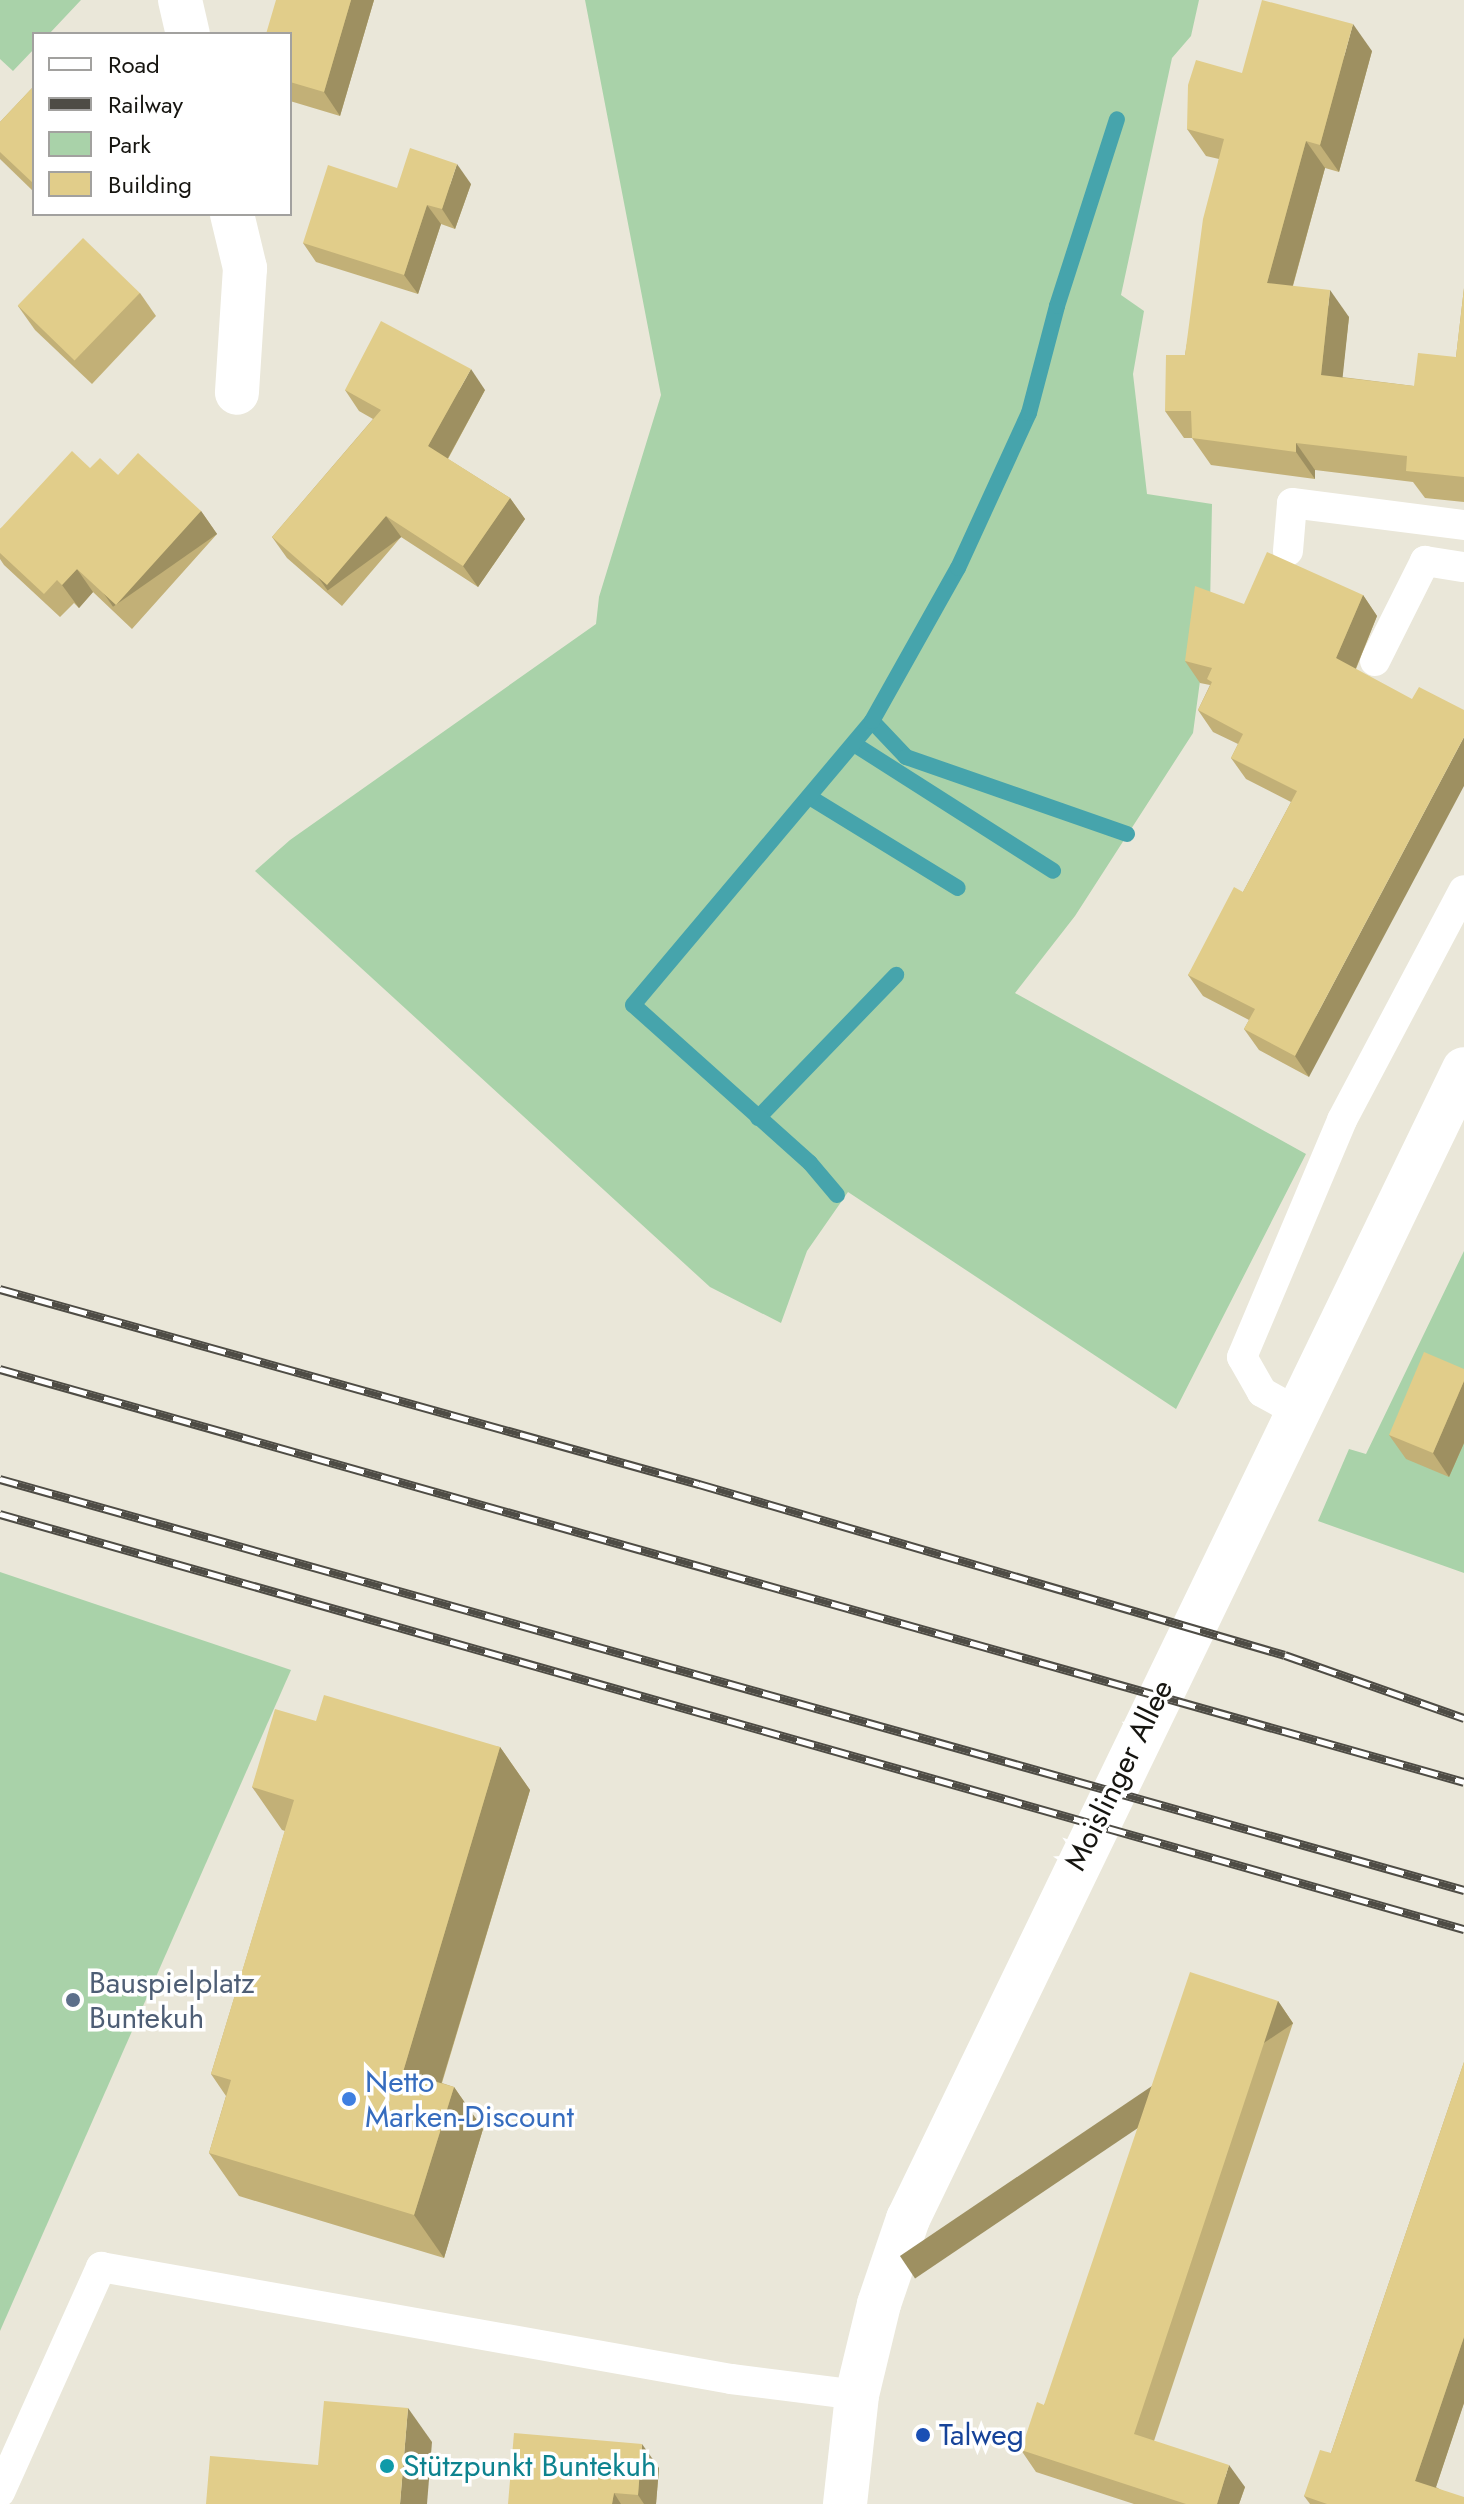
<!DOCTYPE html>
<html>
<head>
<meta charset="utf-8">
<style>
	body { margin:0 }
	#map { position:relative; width:1464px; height:2504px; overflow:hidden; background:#eae7d9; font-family:Jost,sans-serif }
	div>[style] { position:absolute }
	.green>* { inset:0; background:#a9d2a9 }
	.stream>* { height:16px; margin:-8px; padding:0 8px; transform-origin:8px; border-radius:8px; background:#46a4ac }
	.service>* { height:30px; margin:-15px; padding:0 15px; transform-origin:15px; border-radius:15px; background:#fff }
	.minor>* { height:44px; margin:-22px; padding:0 22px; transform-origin:22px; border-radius:22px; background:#fff }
	.primary>* { height:44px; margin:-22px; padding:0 22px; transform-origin:22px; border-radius:22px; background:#fff }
	.rail>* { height:9px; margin-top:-4.5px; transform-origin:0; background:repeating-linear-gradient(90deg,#fff 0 18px,#4e4c45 0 36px); box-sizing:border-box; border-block:2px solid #4e4c45 }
	.wall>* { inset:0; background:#c2b077 }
	.shaded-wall>* { inset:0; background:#9e9061; transform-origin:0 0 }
	.building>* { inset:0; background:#e1cd8a; transform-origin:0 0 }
	.dots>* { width:22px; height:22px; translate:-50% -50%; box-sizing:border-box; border:4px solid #fff; border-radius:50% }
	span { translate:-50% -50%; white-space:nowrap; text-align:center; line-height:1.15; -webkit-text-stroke:7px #fff; paint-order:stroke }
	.street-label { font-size:30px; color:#161510 }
	.service-label { font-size:30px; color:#4e5e75 }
	.left { translate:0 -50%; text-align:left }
	.shop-label { font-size:30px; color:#366cbe }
	.transit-label { font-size:30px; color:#164399 }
	.culture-label { font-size:30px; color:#0d838f }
	.legend { position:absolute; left:32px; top:32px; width:260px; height:184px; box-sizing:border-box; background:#fff; border:2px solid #a2a19f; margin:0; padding:10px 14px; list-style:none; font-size:24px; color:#161510 }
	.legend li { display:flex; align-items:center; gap:16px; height:40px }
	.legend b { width:40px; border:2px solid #a2a19f }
</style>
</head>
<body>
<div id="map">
	<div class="green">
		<i style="clip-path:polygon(0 0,81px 0,49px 34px,34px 34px,34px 49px,13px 71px,0 59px)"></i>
		<i style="clip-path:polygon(585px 0,1199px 0,1191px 36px,1172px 58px,1121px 295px,1144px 311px,1133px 374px,1147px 494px,1212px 504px,1210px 607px,1193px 733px,1075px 916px,1015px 993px,1306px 1154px,1176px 1409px,848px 1192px,807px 1251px,781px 1323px,710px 1287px,255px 871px,290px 840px,596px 624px,599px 597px,661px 395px)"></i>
		<i style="clip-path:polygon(1464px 1251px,1464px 1573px,1318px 1521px,1349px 1449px,1366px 1454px)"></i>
		<i style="clip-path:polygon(0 1572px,291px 1670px,0 2331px)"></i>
	</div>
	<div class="stream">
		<i style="left:872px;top:721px;width:50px;rotate:46.6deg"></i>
		<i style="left:906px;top:757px;width:234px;rotate:19.2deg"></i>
		<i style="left:854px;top:744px;width:236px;rotate:32.5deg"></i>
		<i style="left:811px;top:798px;width:172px;rotate:31.5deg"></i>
		<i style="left:758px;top:1118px;width:199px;rotate:-46deg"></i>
		<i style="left:837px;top:1195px;width:42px;rotate:-130.2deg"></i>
		<i style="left:810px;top:1163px;width:237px;rotate:-138.2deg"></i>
		<i style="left:633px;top:1005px;width:371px;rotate:-49.9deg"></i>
		<i style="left:872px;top:721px;width:176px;rotate:-60.7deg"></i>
		<i style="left:958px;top:568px;width:170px;rotate:-65.4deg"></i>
		<i style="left:1029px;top:413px;width:111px;rotate:-75.3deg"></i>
		<i style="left:1057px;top:306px;width:196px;rotate:-72.2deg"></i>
	</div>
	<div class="service">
		<i style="left:1288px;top:551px;width:48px;rotate:-85.2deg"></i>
		<i style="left:1292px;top:503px;width:173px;rotate:7.3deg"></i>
		<i style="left:1375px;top:661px;width:112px;rotate:-63.4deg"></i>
		<i style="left:1425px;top:561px;width:39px;rotate:9deg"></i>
		<i style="left:1296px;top:1411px;width:39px;rotate:-151deg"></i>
		<i style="left:1262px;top:1392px;width:40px;rotate:-119.7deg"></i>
		<i style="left:1242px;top:1357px;width:257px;rotate:-67.1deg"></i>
		<i style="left:1342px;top:1120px;width:260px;rotate:-62.1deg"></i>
		<i style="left:0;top:2492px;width:247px;rotate:-65.8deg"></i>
		<i style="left:101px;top:2267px;width:640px;rotate:10.08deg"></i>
		<i style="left:731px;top:2379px;width:127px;rotate:7.2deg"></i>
	</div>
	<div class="minor">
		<i style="left:180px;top:0;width:35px;rotate:77deg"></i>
		<i style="left:232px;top:214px;width:56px;rotate:76.5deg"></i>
		<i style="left:245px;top:268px;width:125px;rotate:93.7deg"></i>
	</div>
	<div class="primary">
		<i style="left:845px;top:2504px;width:110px;rotate:-83.7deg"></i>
		<i style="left:857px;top:2395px;width:94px;rotate:-76.4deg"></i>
		<i style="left:879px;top:2304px;width:90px;rotate:-71.2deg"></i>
		<i style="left:908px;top:2219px;width:1277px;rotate:-64.2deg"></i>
	</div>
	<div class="rail">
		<i style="left:0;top:1289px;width:726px;rotate:15.59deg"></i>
		<i style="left:699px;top:1484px;width:610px;rotate:16.27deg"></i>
		<i style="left:1285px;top:1655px;width:190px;rotate:19.4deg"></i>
		<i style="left:0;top:1369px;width:1521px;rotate:15.75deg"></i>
		<i style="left:0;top:1479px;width:1521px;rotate:15.68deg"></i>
		<i style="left:0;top:1514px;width:1522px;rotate:15.83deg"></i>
	</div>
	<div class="wall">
		<i style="clip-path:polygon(276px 0,374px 0,340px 116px,290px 101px,290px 34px)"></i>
		<i style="clip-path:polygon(1372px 51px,1339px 172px,1325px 168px,1293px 286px,1349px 317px,1342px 377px,1414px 386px,1456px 357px,1464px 288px,1464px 502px,1425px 498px,1413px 482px,1315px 470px,1315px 479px,1211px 465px,1192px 438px,1184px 438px,1165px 411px,1185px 355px,1219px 159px,1206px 156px,1187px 129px,1242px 73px)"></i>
		<i style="clip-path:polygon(34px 86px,34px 192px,0 159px,0 122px)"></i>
		<i style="clip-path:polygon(471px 184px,455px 229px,441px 224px,418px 294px,316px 262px,303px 243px,397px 188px)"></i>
		<i style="clip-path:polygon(140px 293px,156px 316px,92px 384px,35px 330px,18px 306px)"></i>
		<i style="clip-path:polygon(345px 390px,485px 390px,448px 459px,510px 498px,525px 519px,478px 587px,401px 537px,342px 606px,287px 558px,272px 537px,373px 419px,359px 411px)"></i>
		<i style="clip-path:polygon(90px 468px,118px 475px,201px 511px,217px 534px,132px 629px,93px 592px,79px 608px,74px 603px,60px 617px,4px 565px,0 559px,0 529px)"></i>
		<i style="clip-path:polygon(1363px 595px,1377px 616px,1356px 669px,1309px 1077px,1259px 1050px,1244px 1029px,1249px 1020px,1203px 996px,1188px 975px,1243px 892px,1291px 802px,1246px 779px,1231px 758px,1238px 744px,1213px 732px,1198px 710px,1210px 685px,1200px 683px,1185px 661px,1244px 604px)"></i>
		<i style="clip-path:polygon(1464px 1369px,1464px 1443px,1449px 1477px,1406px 1459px,1389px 1435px)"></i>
		<i style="clip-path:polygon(316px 1721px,500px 1747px,530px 1790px,442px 2083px,454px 2087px,483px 2129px,444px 2258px,239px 2196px,209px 2153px,226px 2096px,211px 2074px,285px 1831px,282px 1830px,252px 1787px)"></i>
		<i style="clip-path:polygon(1278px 2001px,1293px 2023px,1154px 2441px,1245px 2487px,1239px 2504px,1134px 2504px,1036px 2472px,1021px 2450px,1044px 2405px)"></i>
		<i style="clip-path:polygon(1464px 2062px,1464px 2403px,1436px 2487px,1464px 2504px,1310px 2504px,1304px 2496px,1331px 2453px)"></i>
		<i style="clip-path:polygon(659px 2468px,656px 2504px,508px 2504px)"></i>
	</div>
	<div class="shaded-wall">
		<i style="clip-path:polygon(351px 0,374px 0,340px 116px,324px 92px)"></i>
		<i style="clip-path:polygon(1353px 24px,1372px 51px,1339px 172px,1320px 145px)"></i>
		<i style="clip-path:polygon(1306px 141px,1325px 168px,1286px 310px,1267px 283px)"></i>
		<i style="clip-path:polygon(457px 164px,471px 184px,455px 229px,442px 209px)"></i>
		<i style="clip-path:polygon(427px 205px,441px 224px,418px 294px,404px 275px)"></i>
		<i style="clip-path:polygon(1330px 290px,1349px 317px,1340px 402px,1321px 375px)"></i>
		<i style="clip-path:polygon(471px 369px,485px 390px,443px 467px,428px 446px)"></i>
		<i style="clip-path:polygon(1296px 443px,1315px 470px,1315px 479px,1296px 452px)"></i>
		<i style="clip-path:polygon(510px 498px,525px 519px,478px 587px,463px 566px)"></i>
		<i style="left:201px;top:511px;width:28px;height:127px;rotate:55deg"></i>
		<i style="left:386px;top:516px;width:26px;height:91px;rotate:54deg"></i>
		<i style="clip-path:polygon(77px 569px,93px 592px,79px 608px,62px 585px)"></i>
		<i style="clip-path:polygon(1363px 595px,1377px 616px,1351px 680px,1336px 658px)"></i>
		<i style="clip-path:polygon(1464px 737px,1464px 786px,1309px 1077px,1295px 1056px)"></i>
		<i style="clip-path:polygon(1464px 1381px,1464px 1443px,1449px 1477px,1433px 1453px)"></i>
		<i style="clip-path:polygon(500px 1747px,530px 1790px,432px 2114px,403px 2072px)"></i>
		<i style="left:1278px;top:2001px;width:27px;height:456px;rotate:56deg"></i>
		<i style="clip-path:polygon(454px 2087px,483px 2129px,444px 2258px,414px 2215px)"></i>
		<i style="clip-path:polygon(1464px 2337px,1464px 2403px,1431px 2502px,1415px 2481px)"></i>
		<i style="clip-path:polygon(408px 2408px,432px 2442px,427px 2504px,400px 2504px)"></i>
		<i style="clip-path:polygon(642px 2444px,659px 2468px,656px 2504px,644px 2504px,638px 2495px)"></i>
		<i style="clip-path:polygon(1229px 2465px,1245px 2487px,1239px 2504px,1217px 2504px)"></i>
		<i style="clip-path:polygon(614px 2493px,621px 2504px,612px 2504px)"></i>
	</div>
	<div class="building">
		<i style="clip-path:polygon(276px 0,351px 0,324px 92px,290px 82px,290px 34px,266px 34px)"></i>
		<i style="clip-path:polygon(1262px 0,1353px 24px,1320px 145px,1306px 141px,1267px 283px,1330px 290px,1321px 375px,1414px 386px,1418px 353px,1456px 357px,1464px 288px,1464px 477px,1406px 471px,1407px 456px,1296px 443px,1296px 452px,1192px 438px,1191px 411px,1165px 411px,1166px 355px,1185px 355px,1203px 219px,1224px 139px,1187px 129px,1188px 85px,1196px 60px,1242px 73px)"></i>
		<i style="clip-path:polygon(34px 86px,34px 184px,0 152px,0 122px)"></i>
		<i style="clip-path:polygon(410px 148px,457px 164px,442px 209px,427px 205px,404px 275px,303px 243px,328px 165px,397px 188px)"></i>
		<i style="left:83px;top:238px;width:79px;height:94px;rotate:44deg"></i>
		<i style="clip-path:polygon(381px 321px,471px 369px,428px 446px,510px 498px,463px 566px,386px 516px,327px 585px,272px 537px,381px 410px,345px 390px)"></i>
		<i style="clip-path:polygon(72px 451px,90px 468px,100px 458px,118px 475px,138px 453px,201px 511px,116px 605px,77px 569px,62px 585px,57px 580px,44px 594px,0 553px,0 529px)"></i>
		<i style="clip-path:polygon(1267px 552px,1363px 595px,1336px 658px,1412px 699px,1419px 687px,1464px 710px,1464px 737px,1295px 1056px,1244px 1029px,1255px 1009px,1188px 975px,1234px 887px,1243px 892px,1297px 791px,1231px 758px,1243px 734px,1198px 710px,1212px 682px,1207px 679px,1212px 668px,1185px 661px,1195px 586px,1244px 604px)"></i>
		<i style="clip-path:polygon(1424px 1352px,1464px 1369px,1464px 1381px,1433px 1453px,1389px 1435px)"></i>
		<i style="clip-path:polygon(324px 1695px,500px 1747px,403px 2072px,454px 2087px,414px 2215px,209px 2153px,231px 2080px,211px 2074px,294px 1800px,252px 1787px,275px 1709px,316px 1721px)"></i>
		<i style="clip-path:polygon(1190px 1972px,1278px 2001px,1134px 2434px,1229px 2465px,1217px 2504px,1186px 2504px,1021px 2450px,1037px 2402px,1044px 2405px)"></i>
		<i style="clip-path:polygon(1464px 2062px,1464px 2337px,1415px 2481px,1464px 2497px,1464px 2504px,1327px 2504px,1304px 2496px,1320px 2450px,1331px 2453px)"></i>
		<i style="clip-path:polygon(324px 2401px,408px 2408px,400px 2504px,206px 2504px,210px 2456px,318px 2465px)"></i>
		<i style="clip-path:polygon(514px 2433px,642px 2444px,638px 2495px,614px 2493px,612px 2504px,508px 2504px)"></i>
	</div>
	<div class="dots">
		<i style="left:73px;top:2000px;background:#5c6f8a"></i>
		<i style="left:349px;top:2099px;background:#3f7fe0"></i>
		<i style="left:923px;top:2435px;background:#1a4fb4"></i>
		<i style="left:387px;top:2466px;background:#0f9aa8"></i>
	</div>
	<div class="street-label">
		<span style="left:1119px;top:1775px;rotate:-64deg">Moislinger Allee</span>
	</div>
	<div class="service-label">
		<span class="left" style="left:89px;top:2000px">Bauspielplatz<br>Buntekuh</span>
	</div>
	<div class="shop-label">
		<span class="left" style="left:365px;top:2099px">Netto<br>Marken-Discount</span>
	</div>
	<div class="transit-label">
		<span class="left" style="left:939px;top:2435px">Talweg</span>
	</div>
	<div class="culture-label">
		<span class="left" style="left:403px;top:2466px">Stützpunkt Buntekuh</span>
	</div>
	<ul class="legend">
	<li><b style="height:10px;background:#fff"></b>Road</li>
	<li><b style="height:10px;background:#4e4c45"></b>Railway</li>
	<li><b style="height:22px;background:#a9d2a9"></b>Park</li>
	<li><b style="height:22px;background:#e1cd8a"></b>Building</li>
	</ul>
</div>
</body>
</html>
